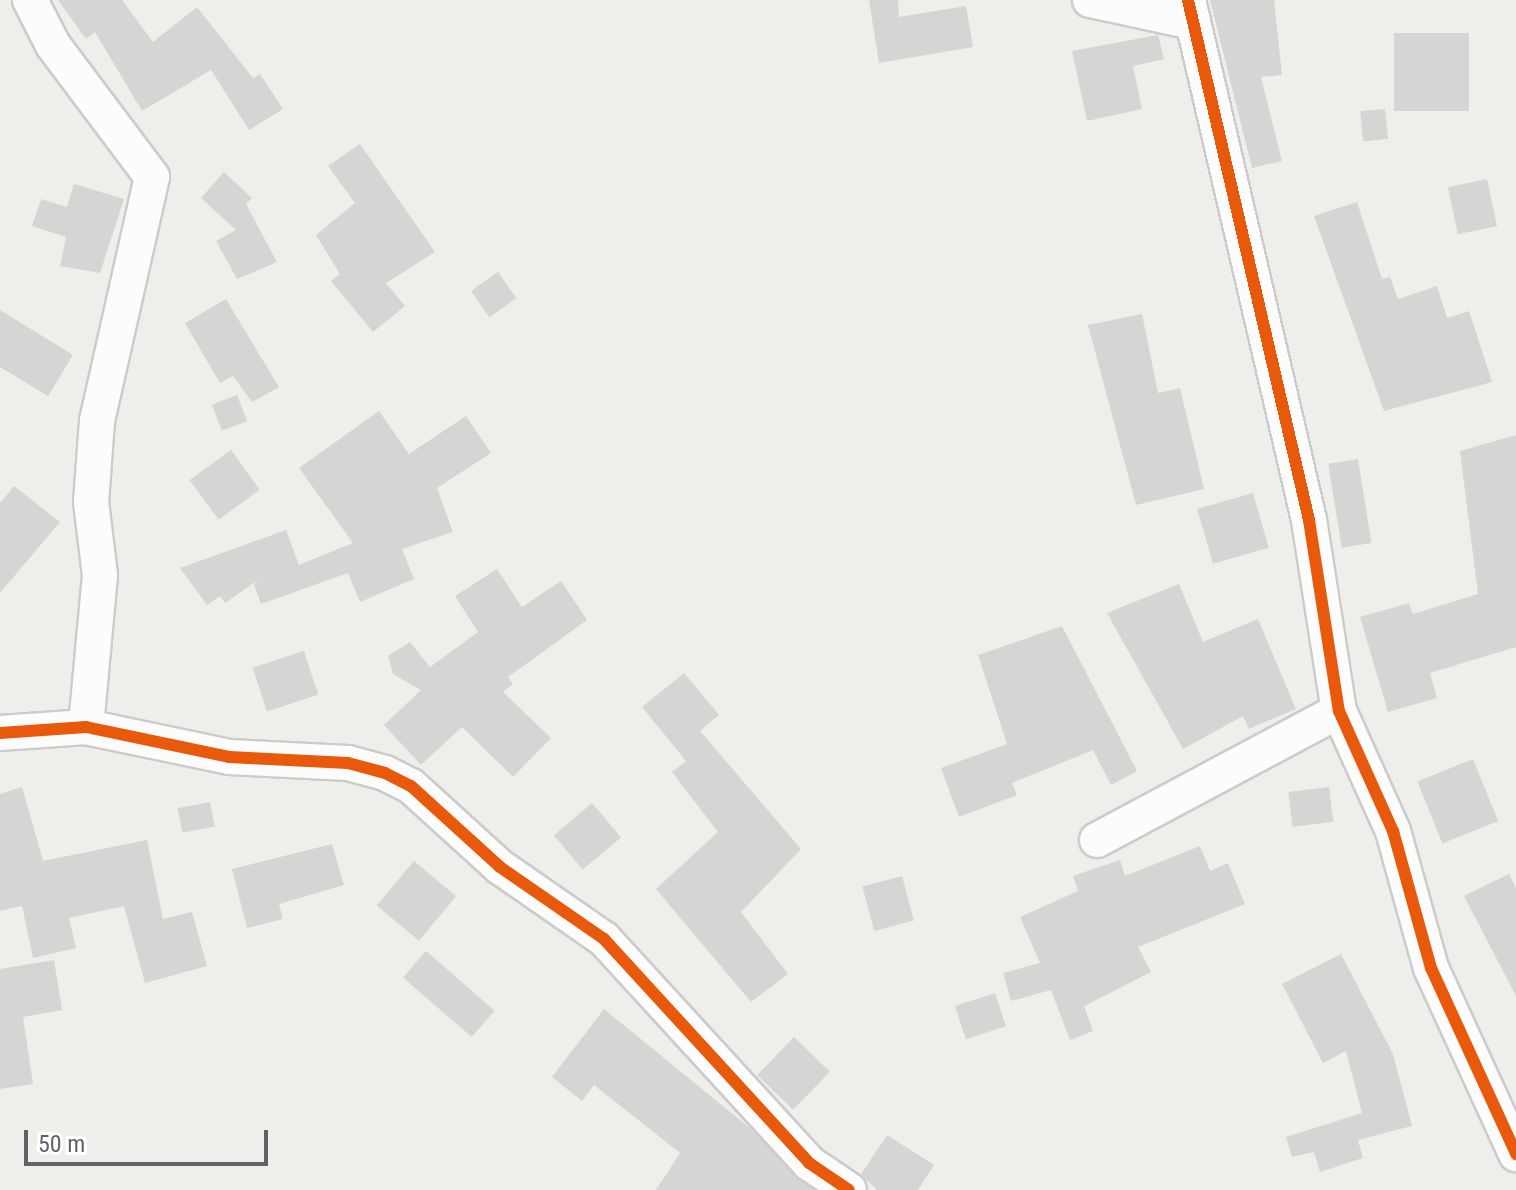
<!DOCTYPE html>
<html>
<head>
<meta charset="utf-8">
<style>
	body { margin:0 }
	#map { position:relative; width:1516px; height:1190px; overflow:hidden; background:#efeeea; font-family:"Roboto Condensed",sans-serif }
	div>[style] { position:absolute }
	.building>* { inset:0; background:#d6d5d3; transform-origin:0 0 }
	.roads { filter:drop-shadow(2px 0 #cbcccc) drop-shadow(-2px 0 #cbcccc) drop-shadow(0 2px #cbcccc) drop-shadow(0 -2px #cbcccc) }
	.minor>* { height:34px; margin:-17px; padding:0 17px; transform-origin:17px; border-radius:17px; background:#fdfcfc }
	.cycleway>* { height:12px; margin:-6px; padding:0 6px; transform-origin:6px; border-radius:6px; background:#e8590c }
	span { translate:-50% -50%; white-space:nowrap; text-align:center; line-height:1.15; -webkit-text-stroke:8px #fff; paint-order:stroke }
	.scale { position:absolute; left:24px; top:1130px; width:244px; height:36px; box-sizing:border-box; border:4px solid #5f6368; border-top:0; padding-left:10px; font-size:24px; line-height:28px; white-space:nowrap; color:#5f6368; -webkit-text-stroke:6px #fff; paint-order:stroke }
</style>
</head>
<body>
<div id="map">
	<div class="building">
		<i style="clip-path:polygon(58px 0,122px 0,153px 42px,197px 7px,253px 78px,260px 74px,283px 109px,249px 130px,211px 70px,142px 111px,95px 32px,86px 39px)"></i>
		<i style="clip-path:polygon(869px 0,898px 0,899px 17px,966px 6px,973px 47px,879px 63px)"></i>
		<i style="clip-path:polygon(1210px 0,1274px 0,1282px 75px,1261px 77px,1282px 161px,1252px 168px)"></i>
		<i style="left:1469px;top:33px;width:78px;height:75px;rotate:90deg"></i>
		<i style="clip-path:polygon(1158px 35px,1164px 59px,1133px 66px,1142px 109px,1087px 121px,1072px 51px)"></i>
		<i style="left:1385px;top:109px;width:30px;height:25px;rotate:84deg"></i>
		<i style="clip-path:polygon(360px 144px,435px 252px,386px 283px,405px 306px,373px 332px,331px 281px,340px 274px,316px 235px,355px 203px,328px 166px)"></i>
		<i style="clip-path:polygon(224px 172px,252px 198px,246px 204px,277px 262px,237px 279px,216px 241px,236px 230px,201px 198px)"></i>
		<i style="left:1487px;top:179px;width:48px;height:40px;rotate:78deg"></i>
		<i style="clip-path:polygon(74px 184px,124px 199px,100px 273px,60px 266px,66px 237px,32px 226px,41px 199px,67px 207px)"></i>
		<i style="clip-path:polygon(1357px 202px,1382px 279px,1390px 277px,1398px 299px,1437px 286px,1447px 318px,1469px 311px,1492px 382px,1384px 411px,1314px 216px)"></i>
		<i style="left:498px;top:272px;width:32px;height:33px;rotate:55deg"></i>
		<i style="clip-path:polygon(226px 299px,279px 387px,252px 402px,233px 376px,220px 383px,185px 323px)"></i>
		<i style="clip-path:polygon(0 310px,73px 355px,48px 396px,0 367px)"></i>
		<i style="clip-path:polygon(1142px 314px,1158px 393px,1180px 388px,1204px 489px,1136px 505px,1088px 325px)"></i>
		<i style="left:237px;top:395px;width:28px;height:27px;rotate:69deg"></i>
		<i style="clip-path:polygon(379px 411px,409px 454px,466px 416px,491px 453px,437px 488px,453px 532px,402px 549px,414px 579px,360px 602px,348px 573px,261px 604px,254px 584px,264px 576px,225px 603px,220px 596px,207px 605px,180px 568px,286px 530px,299px 565px,353px 543px,299px 468px)"></i>
		<i style="clip-path:polygon(1516px 435px,1516px 647px,1430px 673px,1437px 698px,1388px 712px,1360px 617px,1409px 603px,1413px 614px,1478px 594px,1460px 451px)"></i>
		<i style="left:231px;top:450px;width:49px;height:51px;rotate:54deg"></i>
		<i style="left:1358px;top:459px;width:85px;height:30px;rotate:81deg"></i>
		<i style="clip-path:polygon(14px 486px,60px 522px,0 593px,0 503px)"></i>
		<i style="left:1253px;top:493px;width:57px;height:58px;rotate:74deg"></i>
		<i style="clip-path:polygon(497px 569px,522px 607px,561px 581px,587px 620px,508px 677px,513px 684px,503px 692px,551px 738px,513px 777px,462px 727px,421px 765px,384px 725px,421px 690px,393px 674px,388px 656px,410px 642px,430px 667px,478px 632px,455px 596px)"></i>
		<i style="clip-path:polygon(1179px 584px,1203px 642px,1258px 619px,1296px 709px,1249px 729px,1243px 716px,1183px 749px,1107px 613px)"></i>
		<i style="clip-path:polygon(1062px 626px,1137px 771px,1111px 785px,1093px 750px,1012px 783px,1017px 795px,959px 817px,941px 768px,1007px 744px,978px 655px)"></i>
		<i style="left:304px;top:651px;width:46px;height:54px;rotate:72deg"></i>
		<i style="clip-path:polygon(684px 673px,719px 715px,700px 731px,801px 849px,741px 912px,788px 974px,751px 1002px,656px 889px,718px 832px,672px 772px,686px 761px,642px 707px)"></i>
		<i style="left:1473px;top:759px;width:67px;height:60px;rotate:68deg"></i>
		<i style="clip-path:polygon(22px 787px,43px 861px,147px 840px,163px 919px,192px 912px,207px 966px,145px 983px,124px 906px,69px 918px,76px 948px,33px 958px,22px 906px,0 911px,0 794px)"></i>
		<i style="left:1329px;top:787px;width:35px;height:41px;rotate:83deg"></i>
		<i style="left:210px;top:802px;width:25px;height:33px;rotate:79deg"></i>
		<i style="left:592px;top:803px;width:45px;height:50px;rotate:50deg"></i>
		<i style="clip-path:polygon(332px 844px,344px 885px,279px 904px,283px 919px,247px 928px,232px 869px)"></i>
		<i style="clip-path:polygon(1200px 846px,1210px 871px,1228px 863px,1245px 904px,1138px 947px,1151px 972px,1084px 1006px,1093px 1031px,1070px 1040px,1051px 990px,1011px 1001px,1003px 973px,1040px 963px,1020px 917px,1078px 891px,1073px 876px,1120px 860px,1125px 876px)"></i>
		<i style="left:414px;top:861px;width:55px;height:58px;rotate:40deg"></i>
		<i style="clip-path:polygon(1509px 874px,1516px 888px,1516px 996px,1464px 896px)"></i>
		<i style="left:902px;top:876px;width:46px;height:41px;rotate:75deg"></i>
		<i style="left:426px;top:951px;width:91px;height:35px;rotate:41deg"></i>
		<i style="clip-path:polygon(1341px 954px,1393px 1054px,1412px 1126px,1358px 1140px,1363px 1158px,1320px 1172px,1314px 1152px,1292px 1157px,1286px 1137px,1362px 1113px,1346px 1051px,1323px 1063px,1282px 984px)"></i>
		<i style="clip-path:polygon(54px 960px,62px 1010px,23px 1017px,33px 1084px,0 1089px,0 969px)"></i>
		<i style="left:995px;top:993px;width:35px;height:42px;rotate:72deg"></i>
		<i style="clip-path:polygon(604px 1009px,751px 1129px,813px 1190px,656px 1190px,680px 1153px,594px 1085px,582px 1101px,552px 1077px)"></i>
		<i style="left:794px;top:1037px;width:50px;height:53px;rotate:44deg"></i>
		<i style="clip-path:polygon(887px 1135px,934px 1165px,918px 1190px,877px 1190px,861px 1174px)"></i>
	</div>
	<div class="roads">
		<div class="minor">
			<i style="left:30px;top:0;width:51px;rotate:62.9deg"></i>
			<i style="left:53px;top:45px;width:165px;rotate:53.1deg"></i>
			<i style="left:152px;top:177px;width:250px;rotate:102.7deg"></i>
			<i style="left:97px;top:421px;width:81px;rotate:94.2deg"></i>
			<i style="left:91px;top:502px;width:74px;rotate:83deg"></i>
			<i style="left:100px;top:575px;width:153px;rotate:95.3deg"></i>
			<i style="left:1090px;top:0;width:105px;rotate:12.1deg"></i>
			<i style="left:1188px;top:0;width:534px;rotate:76.9deg"></i>
			<i style="left:1309px;top:520px;width:193px;rotate:81.1deg"></i>
			<i style="left:1339px;top:711px;width:132px;rotate:65.8deg"></i>
			<i style="left:1393px;top:831px;width:142px;rotate:74.5deg"></i>
			<i style="left:1431px;top:968px;width:205px;rotate:65.4deg"></i>
			<i style="left:0;top:733px;width:86px;rotate:-4deg"></i>
			<i style="left:86px;top:727px;width:146px;rotate:11.8deg"></i>
			<i style="left:229px;top:757px;width:119px;rotate:2.9deg"></i>
			<i style="left:348px;top:763px;width:38px;rotate:15deg"></i>
			<i style="left:385px;top:773px;width:29px;rotate:27deg"></i>
			<i style="left:411px;top:786px;width:120px;rotate:42.3deg"></i>
			<i style="left:500px;top:867px;width:126px;rotate:34.7deg"></i>
			<i style="left:604px;top:939px;width:304px;rotate:47.5deg"></i>
			<i style="left:809px;top:1163px;width:48px;rotate:34deg"></i>
			<i style="left:1097px;top:840px;width:274px;rotate:-28.1deg"></i>
		</div>
	</div>
	<div class="cycleway">
		<i style="left:1188px;top:0;width:534px;rotate:76.9deg"></i>
		<i style="left:1309px;top:520px;width:193px;rotate:81.1deg"></i>
		<i style="left:1339px;top:711px;width:132px;rotate:65.8deg"></i>
		<i style="left:1393px;top:831px;width:142px;rotate:74.5deg"></i>
		<i style="left:1431px;top:968px;width:205px;rotate:65.4deg"></i>
		<i style="left:0;top:733px;width:86px;rotate:-4deg"></i>
		<i style="left:86px;top:727px;width:146px;rotate:11.8deg"></i>
		<i style="left:229px;top:757px;width:119px;rotate:2.9deg"></i>
		<i style="left:348px;top:763px;width:38px;rotate:15deg"></i>
		<i style="left:385px;top:773px;width:29px;rotate:27deg"></i>
		<i style="left:411px;top:786px;width:120px;rotate:42.3deg"></i>
		<i style="left:500px;top:867px;width:126px;rotate:34.7deg"></i>
		<i style="left:604px;top:939px;width:304px;rotate:47.5deg"></i>
		<i style="left:809px;top:1163px;width:48px;rotate:34deg"></i>
	</div>
	<div class="scale">50 m</div>
</div>
</body>
</html>
